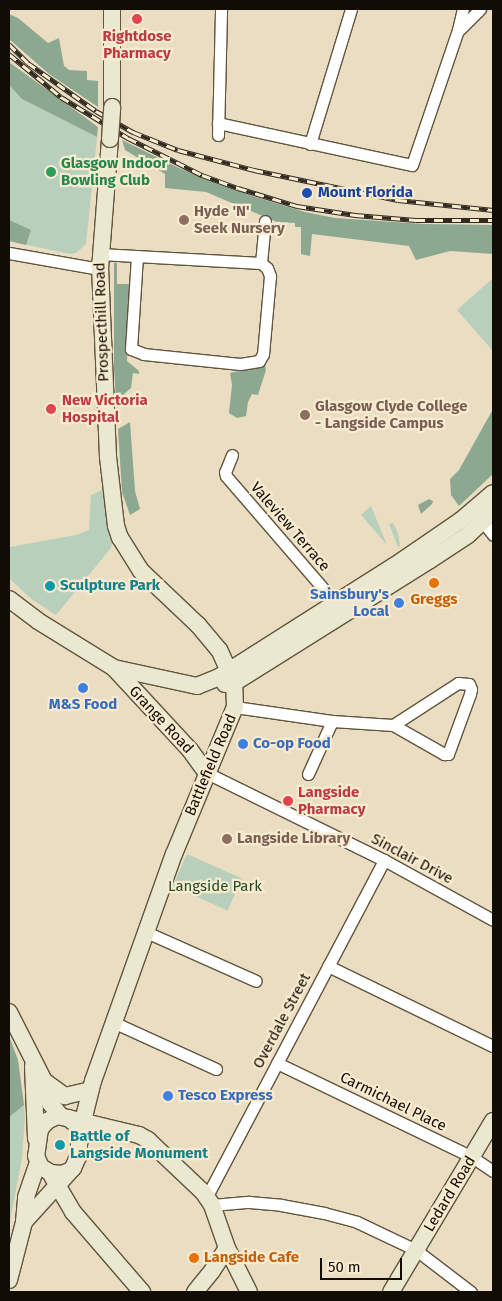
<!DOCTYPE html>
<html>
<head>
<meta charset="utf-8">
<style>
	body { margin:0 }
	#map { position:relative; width:502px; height:1301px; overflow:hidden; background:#ebddc2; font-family:"Fira Sans",sans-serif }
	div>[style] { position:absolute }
	.green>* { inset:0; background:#b8cfbb; transform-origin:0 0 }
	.forest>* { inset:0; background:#8da891 }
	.roads { filter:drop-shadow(1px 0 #60553d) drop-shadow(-1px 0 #60553d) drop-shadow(0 1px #60553d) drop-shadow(0 -1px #60553d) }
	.street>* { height:11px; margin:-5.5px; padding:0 5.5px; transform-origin:5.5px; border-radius:5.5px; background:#fff }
	.secondary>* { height:16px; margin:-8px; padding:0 8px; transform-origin:8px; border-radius:8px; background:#eae8d1 }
	.rail>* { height:5px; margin-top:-2.5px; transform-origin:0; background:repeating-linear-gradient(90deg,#f8ebcf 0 9px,#312a20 0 18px); box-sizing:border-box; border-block:1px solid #312a20 }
	.bridges { filter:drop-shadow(1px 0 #60553d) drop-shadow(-1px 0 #60553d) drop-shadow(0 1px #60553d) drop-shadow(0 -1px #60553d) }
	.secondary-bridge>* { height:16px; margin:-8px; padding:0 8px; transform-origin:8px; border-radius:8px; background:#eae8d1 }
	.dots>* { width:14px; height:14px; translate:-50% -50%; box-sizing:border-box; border:2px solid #f8ebcf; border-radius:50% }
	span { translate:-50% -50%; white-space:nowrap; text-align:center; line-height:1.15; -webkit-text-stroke:4.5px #f8ebcf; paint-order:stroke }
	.health-label { font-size:15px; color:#be3a42; font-weight:700 }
	.left { translate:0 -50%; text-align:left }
	.leisure-label { font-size:15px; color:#27864d; font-weight:700 }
	.transit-label { font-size:15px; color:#164399; font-weight:700 }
	.education-label { font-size:15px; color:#785e54; font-weight:700 }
	.street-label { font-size:15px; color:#110c04 }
	.culture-label { font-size:15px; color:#0d838f; font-weight:700 }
	.shop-label { font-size:15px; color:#366cbe; font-weight:700 }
	.right { translate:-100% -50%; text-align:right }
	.food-label { font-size:15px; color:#c56008; font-weight:700 }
	.park-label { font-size:15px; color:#214c2b }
	.frame { position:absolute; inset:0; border:10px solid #110c04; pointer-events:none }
	.scale { position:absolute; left:320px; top:1258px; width:82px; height:22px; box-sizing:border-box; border:2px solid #110c04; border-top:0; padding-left:6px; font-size:15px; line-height:18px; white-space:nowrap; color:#110c04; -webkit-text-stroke:4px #f8ebcf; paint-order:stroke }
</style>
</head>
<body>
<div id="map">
	<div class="green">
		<i style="clip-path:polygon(9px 85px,22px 99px,97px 137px,86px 244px,76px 253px,70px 254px,9px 241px)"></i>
		<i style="clip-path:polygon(493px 278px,493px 351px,457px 310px)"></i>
		<i style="clip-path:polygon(105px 489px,113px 538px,111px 548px,56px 615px,30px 598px,9px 578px,10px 547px,76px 535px,89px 530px,91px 495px)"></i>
		<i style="clip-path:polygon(371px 506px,387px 545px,361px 515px)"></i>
		<i style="clip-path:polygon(393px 523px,398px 533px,400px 546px,398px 547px,389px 524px)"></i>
		<i style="left:187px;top:854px;width:60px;height:35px;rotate:24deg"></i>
		<i style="clip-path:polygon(9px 1036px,18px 1060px,25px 1116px,22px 1158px,9px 1227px)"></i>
	</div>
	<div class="forest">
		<i style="clip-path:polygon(9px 14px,18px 18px,48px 43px,59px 38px,64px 66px,69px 70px,87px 71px,87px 80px,98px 81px,98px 107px,49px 74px,9px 39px)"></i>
		<i style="clip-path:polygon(9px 62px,98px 127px,97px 137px,22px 99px,9px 85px)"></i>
		<i style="clip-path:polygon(122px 140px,179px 168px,252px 196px,305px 212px,335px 218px,424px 224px,493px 225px,493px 254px,450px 251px,416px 260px,409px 246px,312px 234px,310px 256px,301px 254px,301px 227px,295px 227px,295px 223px,277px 222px,206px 192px,165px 188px,165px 174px,125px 150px)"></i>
		<i style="clip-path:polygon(9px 220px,31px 230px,26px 245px,9px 241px)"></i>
		<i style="clip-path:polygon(114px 262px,117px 263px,117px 284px,132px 284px,127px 361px,139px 371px,139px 374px,133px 373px,131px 388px,124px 394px,124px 401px,116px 400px,114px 368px)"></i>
		<i style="clip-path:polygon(265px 365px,266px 370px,258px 395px,252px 394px,248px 402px,246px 416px,237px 418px,229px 413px,232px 385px,230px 373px)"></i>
		<i style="clip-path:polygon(493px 409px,493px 474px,459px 506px,451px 495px,450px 479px,459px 470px)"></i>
		<i style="clip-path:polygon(130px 422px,135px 491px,140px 509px,130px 515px,122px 492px,118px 429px)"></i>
		<i style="clip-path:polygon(429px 499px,433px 501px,432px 504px,421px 514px,418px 505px)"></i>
		<i style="clip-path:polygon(9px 1036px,18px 1060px,24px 1105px,9px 1117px)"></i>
	</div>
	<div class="roads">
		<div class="street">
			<i style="left:460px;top:29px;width:28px;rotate:-45deg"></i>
			<i style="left:218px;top:123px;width:198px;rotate:12.2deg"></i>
			<i style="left:412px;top:165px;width:143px;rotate:-71.2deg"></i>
			<i style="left:458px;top:30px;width:22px;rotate:-77deg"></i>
			<i style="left:218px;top:135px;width:126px;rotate:-88.6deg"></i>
			<i style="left:310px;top:144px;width:141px;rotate:-73.1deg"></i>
			<i style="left:9px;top:253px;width:92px;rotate:10deg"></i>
			<i style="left:100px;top:254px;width:161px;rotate:3.2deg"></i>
			<i style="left:261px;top:263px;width:8px;rotate:40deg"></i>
			<i style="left:267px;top:268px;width:9px;rotate:69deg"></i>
			<i style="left:270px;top:276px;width:78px;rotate:95.1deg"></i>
			<i style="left:263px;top:354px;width:8px;rotate:120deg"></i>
			<i style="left:259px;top:361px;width:19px;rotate:171deg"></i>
			<i style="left:240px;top:364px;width:97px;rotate:-174.1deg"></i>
			<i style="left:144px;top:354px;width:14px;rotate:-159deg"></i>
			<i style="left:131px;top:349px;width:93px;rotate:-86.3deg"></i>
			<i style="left:261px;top:263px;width:42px;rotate:-84.6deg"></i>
			<i style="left:232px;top:455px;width:18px;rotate:112deg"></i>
			<i style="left:225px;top:472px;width:4px;rotate:76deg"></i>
			<i style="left:226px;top:476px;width:173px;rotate:49.2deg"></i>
			<i style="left:483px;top:522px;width:16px;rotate:52deg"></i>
			<i style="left:235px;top:707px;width:98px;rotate:8.2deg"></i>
			<i style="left:332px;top:721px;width:61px;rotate:3.8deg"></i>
			<i style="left:393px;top:725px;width:59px;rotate:29.6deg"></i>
			<i style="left:444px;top:754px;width:4px"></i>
			<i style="left:448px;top:754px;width:64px;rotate:-69.9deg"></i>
			<i style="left:470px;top:694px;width:5px;rotate:-79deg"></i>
			<i style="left:471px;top:689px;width:5px;rotate:-112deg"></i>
			<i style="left:469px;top:684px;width:11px;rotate:-175deg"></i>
			<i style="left:458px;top:683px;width:77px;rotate:147.1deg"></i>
			<i style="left:207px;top:773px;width:197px;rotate:26.2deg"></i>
			<i style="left:384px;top:860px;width:124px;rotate:28.8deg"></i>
			<i style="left:308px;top:774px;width:58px;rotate:-65.6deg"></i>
			<i style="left:146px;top:932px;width:120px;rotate:24deg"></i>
			<i style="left:328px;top:966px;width:183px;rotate:25.9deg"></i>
			<i style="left:115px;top:1023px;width:111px;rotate:24.5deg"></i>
			<i style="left:277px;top:1063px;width:216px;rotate:25.7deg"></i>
			<i style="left:472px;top:1157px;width:25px;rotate:34deg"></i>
			<i style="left:207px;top:1196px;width:380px;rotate:-62.2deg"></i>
			<i style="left:212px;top:1205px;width:37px;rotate:-5deg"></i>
			<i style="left:249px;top:1202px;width:32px;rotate:5deg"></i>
			<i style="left:281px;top:1205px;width:44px;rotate:10.5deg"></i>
			<i style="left:324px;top:1213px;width:34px;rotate:15deg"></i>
			<i style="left:357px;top:1222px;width:65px;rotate:25.4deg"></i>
			<i style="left:416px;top:1250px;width:69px;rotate:37.4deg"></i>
		</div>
		<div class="secondary">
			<i style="left:112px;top:9px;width:98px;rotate:90deg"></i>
			<i style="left:9px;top:599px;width:36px;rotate:37deg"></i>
			<i style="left:38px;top:621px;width:89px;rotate:31.7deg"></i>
			<i style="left:114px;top:668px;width:85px;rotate:12.2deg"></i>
			<i style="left:197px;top:686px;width:24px;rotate:-22deg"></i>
			<i style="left:219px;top:677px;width:207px;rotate:-32.4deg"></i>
			<i style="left:394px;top:566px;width:80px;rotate:-34.3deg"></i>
			<i style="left:460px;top:521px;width:43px;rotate:-40.3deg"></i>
			<i style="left:114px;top:668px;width:112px;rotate:47.2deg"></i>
			<i style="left:190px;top:750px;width:29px;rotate:54deg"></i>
			<i style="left:225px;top:684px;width:9px;rotate:-6deg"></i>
			<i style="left:234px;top:683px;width:231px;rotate:-32.1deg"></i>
			<i style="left:430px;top:560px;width:45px;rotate:-33.3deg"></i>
			<i style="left:468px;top:535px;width:34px;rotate:-43deg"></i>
			<i style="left:9px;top:1012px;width:77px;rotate:63.1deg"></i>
			<i style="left:44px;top:1081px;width:23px;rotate:75deg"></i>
			<i style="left:50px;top:1103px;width:17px;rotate:50deg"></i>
			<i style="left:33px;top:1066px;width:73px;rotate:87.6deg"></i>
			<i style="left:44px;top:1081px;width:26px;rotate:36deg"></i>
			<i style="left:65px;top:1096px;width:22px;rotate:-13deg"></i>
			<i style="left:68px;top:1118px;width:73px;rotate:13.5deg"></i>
			<i style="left:139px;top:1135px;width:10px;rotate:29deg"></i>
			<i style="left:148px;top:1140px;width:76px;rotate:43.4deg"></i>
			<i style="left:203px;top:1192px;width:16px;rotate:55deg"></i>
			<i style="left:212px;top:1205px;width:46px;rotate:70.8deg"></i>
			<i style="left:227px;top:1248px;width:49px;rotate:63.4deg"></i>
			<i style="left:80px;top:1133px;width:54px;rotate:-76deg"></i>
			<i style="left:93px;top:1081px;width:241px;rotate:-70.4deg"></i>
			<i style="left:174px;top:854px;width:159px;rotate:-67.5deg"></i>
			<i style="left:235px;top:707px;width:24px;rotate:-92deg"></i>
			<i style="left:234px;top:683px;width:36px;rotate:-114deg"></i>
			<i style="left:219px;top:650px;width:33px;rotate:-130deg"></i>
			<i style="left:198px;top:625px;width:79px;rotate:-136.5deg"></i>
			<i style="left:141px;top:571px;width:39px;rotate:-122deg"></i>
			<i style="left:120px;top:538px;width:13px;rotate:-108deg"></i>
			<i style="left:116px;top:526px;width:69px;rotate:-96.6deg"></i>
			<i style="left:108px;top:457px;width:188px;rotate:-92.4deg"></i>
			<i style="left:100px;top:269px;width:130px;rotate:-85.6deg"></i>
			<i style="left:52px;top:1176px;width:42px;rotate:59.7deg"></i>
			<i style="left:73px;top:1212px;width:106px;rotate:49.2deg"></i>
			<i style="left:24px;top:1222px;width:73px;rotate:-47.8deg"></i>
			<i style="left:73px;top:1168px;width:12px;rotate:-66deg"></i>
			<i style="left:78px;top:1157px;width:24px;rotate:-85deg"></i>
			<i style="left:80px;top:1133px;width:9px;rotate:-111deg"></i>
			<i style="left:77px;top:1125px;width:11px;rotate:-142deg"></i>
			<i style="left:68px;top:1118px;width:11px;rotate:-170deg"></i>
			<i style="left:57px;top:1116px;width:11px;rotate:153deg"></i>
			<i style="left:47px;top:1121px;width:11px;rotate:131deg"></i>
			<i style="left:40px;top:1129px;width:27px;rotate:98deg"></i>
			<i style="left:36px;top:1156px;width:12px;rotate:66deg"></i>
			<i style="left:41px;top:1167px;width:12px;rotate:31deg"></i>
			<i style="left:51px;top:1173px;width:11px;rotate:5deg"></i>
			<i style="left:62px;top:1174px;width:8px;rotate:-23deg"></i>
			<i style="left:9px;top:1280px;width:60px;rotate:-75.5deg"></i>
			<i style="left:24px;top:1222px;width:25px;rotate:-85deg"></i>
			<i style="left:26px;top:1197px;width:37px;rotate:-71deg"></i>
			<i style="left:195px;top:1292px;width:27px;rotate:-51deg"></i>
			<i style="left:212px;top:1271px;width:27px;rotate:-57deg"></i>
			<i style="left:391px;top:1292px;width:199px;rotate:-59.2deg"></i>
		</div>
	</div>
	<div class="rail">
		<i style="left:9px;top:44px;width:27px;rotate:45deg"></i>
		<i style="left:28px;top:63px;width:83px;rotate:35.2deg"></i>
		<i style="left:96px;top:111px;width:43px;rotate:29.6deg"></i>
		<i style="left:133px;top:132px;width:48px;rotate:21.8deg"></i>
		<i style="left:178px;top:150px;width:79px;rotate:14.7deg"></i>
		<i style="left:254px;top:170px;width:147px;rotate:11.8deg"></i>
		<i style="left:398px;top:200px;width:96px;rotate:6deg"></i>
		<i style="left:9px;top:54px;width:67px;rotate:39.6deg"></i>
		<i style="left:61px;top:97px;width:79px;rotate:31.5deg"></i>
		<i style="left:128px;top:138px;width:83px;rotate:26.6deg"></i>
		<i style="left:202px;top:175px;width:38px;rotate:20deg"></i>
		<i style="left:238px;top:188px;width:62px;rotate:17deg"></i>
		<i style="left:297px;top:206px;width:59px;rotate:8.8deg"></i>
		<i style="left:355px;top:215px;width:61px;rotate:4.7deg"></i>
		<i style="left:416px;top:220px;width:77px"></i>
	</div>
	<div class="bridges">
		<div class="secondary-bridge">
			<i style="left:110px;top:139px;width:32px;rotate:-86deg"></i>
		</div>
	</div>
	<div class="dots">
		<i style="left:137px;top:19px;background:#e0444e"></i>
		<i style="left:51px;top:172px;background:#2e9e5b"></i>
		<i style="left:307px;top:193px;background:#1a4fb4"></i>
		<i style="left:184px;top:220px;background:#8d6e63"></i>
		<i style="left:51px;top:409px;background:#e0444e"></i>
		<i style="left:305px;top:415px;background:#8d6e63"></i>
		<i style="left:434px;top:583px;background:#e8710a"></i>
		<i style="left:50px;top:586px;background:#0f9aa8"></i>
		<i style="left:399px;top:603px;background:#3f7fe0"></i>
		<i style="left:83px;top:688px;background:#3f7fe0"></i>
		<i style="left:243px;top:744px;background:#3f7fe0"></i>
		<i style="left:288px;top:801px;background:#e0444e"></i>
		<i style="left:227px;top:839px;background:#8d6e63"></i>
		<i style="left:168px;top:1096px;background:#3f7fe0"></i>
		<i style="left:60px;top:1145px;background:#0f9aa8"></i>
		<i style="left:194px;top:1258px;background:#e8710a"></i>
	</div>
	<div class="health-label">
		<span style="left:137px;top:45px">Rightdose<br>Pharmacy</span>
		<span class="left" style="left:62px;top:409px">New Victoria<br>Hospital</span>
		<span class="left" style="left:298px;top:801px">Langside<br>Pharmacy</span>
	</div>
	<div class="leisure-label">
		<span class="left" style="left:61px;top:172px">Glasgow Indoor<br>Bowling Club</span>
	</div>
	<div class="transit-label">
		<span class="left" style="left:318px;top:193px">Mount Florida</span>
	</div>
	<div class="education-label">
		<span class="left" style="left:194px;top:220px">Hyde 'N'<br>Seek Nursery</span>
		<span class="left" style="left:315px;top:415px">Glasgow Clyde College<br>- Langside Campus</span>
		<span class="left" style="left:237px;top:839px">Langside Library</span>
	</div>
	<div class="street-label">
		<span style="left:102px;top:322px;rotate:-92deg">Prospecthill Road</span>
		<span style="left:290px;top:527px;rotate:49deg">Valeview Terrace</span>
		<span style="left:161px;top:720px;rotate:47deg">Grange Road</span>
		<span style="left:211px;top:765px;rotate:-67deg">Battlefield Road</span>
		<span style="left:412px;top:859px;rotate:28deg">Sinclair Drive</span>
		<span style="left:282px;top:1021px;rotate:-62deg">Overdale Street</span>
		<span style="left:393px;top:1102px;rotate:26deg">Carmichael Place</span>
		<span style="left:450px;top:1194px;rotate:-59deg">Ledard Road</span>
	</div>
	<div class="culture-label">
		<span class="left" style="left:60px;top:586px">Sculpture Park</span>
		<span class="left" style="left:70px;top:1145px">Battle of<br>Langside Monument</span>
	</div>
	<div class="shop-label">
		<span class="right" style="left:389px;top:603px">Sainsbury's<br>Local</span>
		<span style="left:83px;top:705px">M&amp;S Food</span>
		<span class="left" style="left:253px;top:744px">Co-op Food</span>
		<span class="left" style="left:178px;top:1096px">Tesco Express</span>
	</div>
	<div class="food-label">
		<span style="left:434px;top:600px">Greggs</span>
		<span class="left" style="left:204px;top:1258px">Langside Cafe</span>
	</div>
	<div class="park-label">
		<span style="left:215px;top:887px">Langside Park</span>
	</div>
	<div class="frame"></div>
	<div class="scale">50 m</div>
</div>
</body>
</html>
